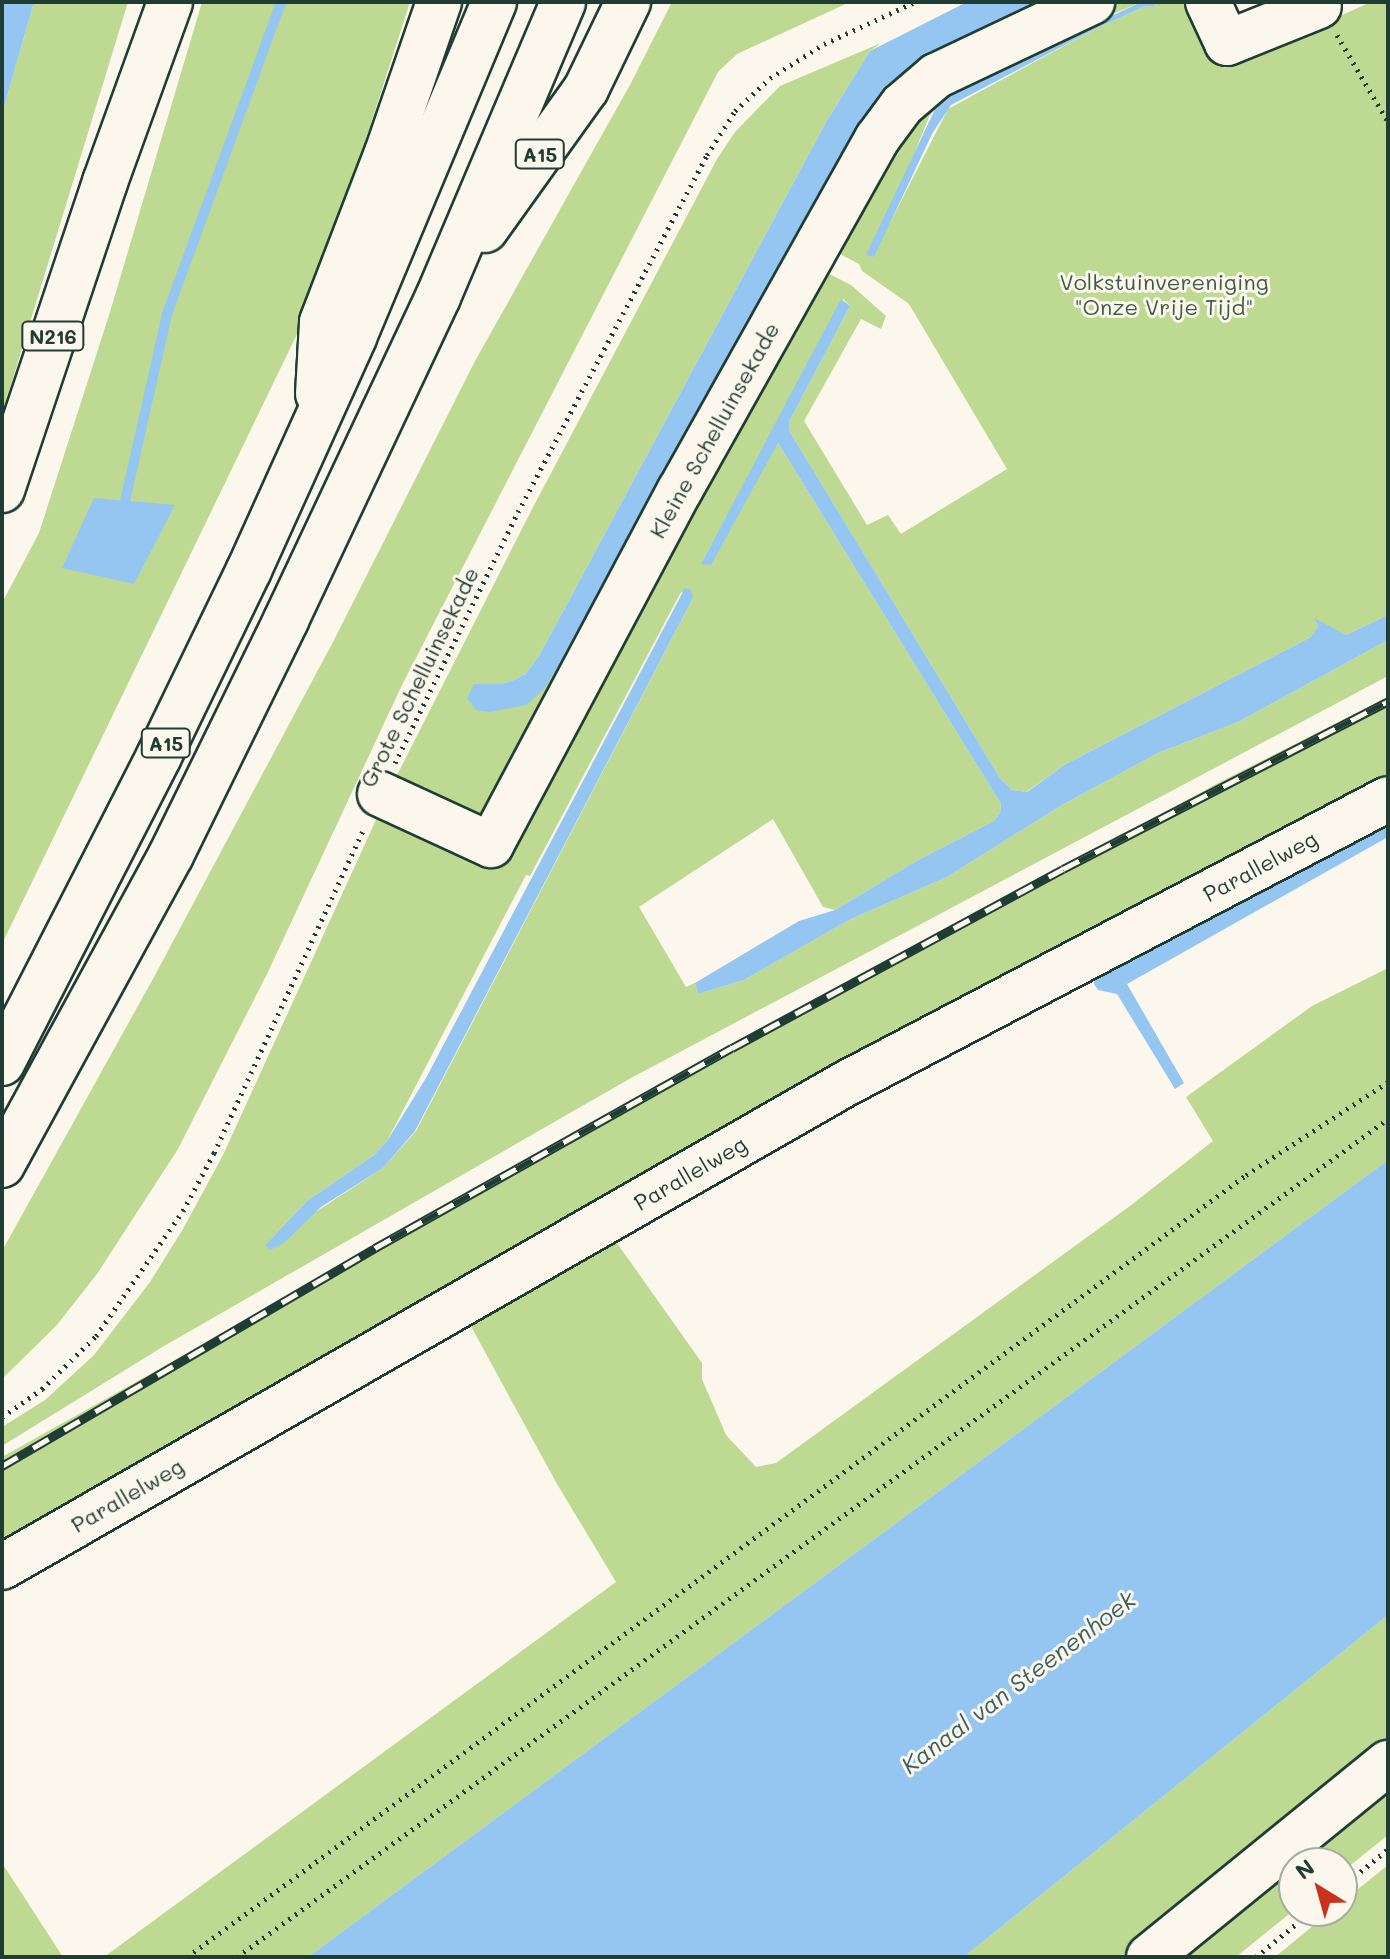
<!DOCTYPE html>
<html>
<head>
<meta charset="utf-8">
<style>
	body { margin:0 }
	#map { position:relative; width:1390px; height:1959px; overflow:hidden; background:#fbf7ec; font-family:Mali,sans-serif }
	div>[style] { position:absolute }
	.green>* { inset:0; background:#bed991 }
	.water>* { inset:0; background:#94c6f1 }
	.stream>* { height:10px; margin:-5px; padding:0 5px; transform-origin:5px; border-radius:5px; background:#94c6f1 }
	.path>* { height:5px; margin-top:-2.5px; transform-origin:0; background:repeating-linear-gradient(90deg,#1f3d34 0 2px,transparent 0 8px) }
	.roads { filter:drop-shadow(2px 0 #1f3d34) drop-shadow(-2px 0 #1f3d34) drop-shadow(0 2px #1f3d34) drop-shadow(0 -2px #1f3d34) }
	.minor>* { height:44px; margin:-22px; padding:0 22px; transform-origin:22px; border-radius:22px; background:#fbf7ec }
	.major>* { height:44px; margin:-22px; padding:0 22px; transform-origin:22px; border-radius:22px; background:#fbf7ec }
	.highway>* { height:44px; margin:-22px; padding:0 22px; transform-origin:22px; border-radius:22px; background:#fbf7ec }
	.rail>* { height:9px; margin-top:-4.5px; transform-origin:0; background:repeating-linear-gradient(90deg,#fbf7ec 0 18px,#1f3d34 0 36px); box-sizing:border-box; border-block:2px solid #1f3d34 }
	span { translate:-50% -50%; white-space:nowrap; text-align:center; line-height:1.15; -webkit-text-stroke:6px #fbf7ec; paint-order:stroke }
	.shield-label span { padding:2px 6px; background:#fbf7ec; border:2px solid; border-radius:6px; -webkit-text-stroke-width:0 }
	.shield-label { font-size:20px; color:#1f3d34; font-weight:700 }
	.park-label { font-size:22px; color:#3f5c47 }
	.street-label { font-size:22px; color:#1f3d34 }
	.water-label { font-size:24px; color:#3c5f63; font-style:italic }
	.frame { position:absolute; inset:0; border:4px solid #1f3d34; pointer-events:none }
	.north { position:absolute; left:1278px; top:1847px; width:80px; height:80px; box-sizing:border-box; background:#fbf7ec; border:2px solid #a3ada2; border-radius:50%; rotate:323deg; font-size:22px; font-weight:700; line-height:32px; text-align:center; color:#1f3d34 }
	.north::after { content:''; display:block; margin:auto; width:28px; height:36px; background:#c8321e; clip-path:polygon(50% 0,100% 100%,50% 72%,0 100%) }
</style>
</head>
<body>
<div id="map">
	<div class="green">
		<i style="clip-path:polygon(34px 2px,128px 2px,2px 414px,2px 114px)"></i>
		<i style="clip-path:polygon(202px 2px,410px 2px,315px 297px,2px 944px,2px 603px,39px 533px,110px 312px)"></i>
		<i style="clip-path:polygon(672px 2px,850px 2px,737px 54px,718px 72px,402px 685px,267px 974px,178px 1149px,97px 1274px,56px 1326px,2px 1379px,2px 1251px,154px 977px,333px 642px,475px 361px,631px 83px)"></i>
		<i style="clip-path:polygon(evenodd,1108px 2px,1141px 2px,1096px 21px,947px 97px,937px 105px,929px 117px,872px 258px,948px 109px,1097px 28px,1146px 6px,1154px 7px,1156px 2px,1187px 2px,1224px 68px,1371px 2px,1388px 2px,1388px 615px,1346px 635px,1315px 620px,1318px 626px,1311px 637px,1064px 765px,1026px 792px,1012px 790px,1000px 778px,790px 432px,789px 422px,850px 306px,843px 299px,701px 564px,778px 443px,1001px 804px,1000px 813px,994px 821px,918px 860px,835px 910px,823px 907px,773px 819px,639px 907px,686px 987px,695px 983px,698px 994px,744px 980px,849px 920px,947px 877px,1062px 805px,1158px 753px,1238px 722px,1388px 640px,1388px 676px,631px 1078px,164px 1346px,2px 1446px,2px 1427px,45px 1400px,94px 1355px,150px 1282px,183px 1229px,223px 1155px,380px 811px,493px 859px,814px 266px,851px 285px,886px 316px,881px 329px,861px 319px,804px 421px,867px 525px,888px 515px,901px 534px,1007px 469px,909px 304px,862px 271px,859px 264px,825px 246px,905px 115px,1108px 2px,681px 592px,693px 598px,416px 1131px,383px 1168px,265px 1245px,307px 1201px,374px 1155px,387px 1141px,526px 875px,530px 876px,681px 592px)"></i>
		<i style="clip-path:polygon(881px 43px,870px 51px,826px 122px,539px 656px,525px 674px,514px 680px,502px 684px,475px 684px,467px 698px,559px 667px,873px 101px,883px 88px,909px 71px,493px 822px,391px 787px,530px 513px,717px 159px,735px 132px,780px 86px)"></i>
		<i style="clip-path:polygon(1388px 697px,1388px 773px,828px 1068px,2px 1542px,2px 1457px,679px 1078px,1218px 783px)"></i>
		<i style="clip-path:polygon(1388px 968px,1388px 1160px,308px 1957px,104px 1957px,616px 1582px,557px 1484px,467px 1319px,612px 1236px,702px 1363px,702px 1379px,726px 1435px,756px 1467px,776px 1463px,1130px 1206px,1213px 1141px,1186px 1097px,1312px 1006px)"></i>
		<i style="clip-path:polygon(1388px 1615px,1388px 1740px,1123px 1957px,964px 1957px)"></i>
		<i style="clip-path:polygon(1388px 1774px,1388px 1835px,1342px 1872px,1342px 1863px,1294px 1863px,1294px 1910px,1236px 1957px,1165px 1957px)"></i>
		<i style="clip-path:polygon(2px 1863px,63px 1957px,2px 1957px)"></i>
		<i style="clip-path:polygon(1388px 1865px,1388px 1957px,1275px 1957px,1331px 1911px,1342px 1911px,1342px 1902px)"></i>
	</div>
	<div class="water">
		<i style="clip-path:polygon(4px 2px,34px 2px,2px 114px,2px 10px)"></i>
		<i style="clip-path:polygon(967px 2px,1048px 2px,898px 76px,883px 88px,559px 667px,542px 691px,526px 705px,490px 712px,476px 710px,467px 698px,474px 684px,502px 684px,514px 680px,525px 674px,539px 656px,826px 122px,870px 51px)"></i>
		<i style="clip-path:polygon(1141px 2px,1156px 2px,1154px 7px,1146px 6px,1097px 28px,951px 105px,932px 134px,874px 257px,866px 255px,937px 105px,960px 87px)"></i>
		<i style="clip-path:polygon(841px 299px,850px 306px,789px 422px,790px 432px,1000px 778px,1012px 790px,1027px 792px,1064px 765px,1311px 637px,1318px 626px,1314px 618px,1346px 635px,1388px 615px,1388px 640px,1238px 722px,1158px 753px,1062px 805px,947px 877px,849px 920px,744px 980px,698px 994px,695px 983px,799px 921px,835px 910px,918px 860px,994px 821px,1000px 813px,1001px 804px,778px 443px,711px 565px,701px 564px)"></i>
		<i style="clip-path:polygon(94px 498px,175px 505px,134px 584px,62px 568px)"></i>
		<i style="clip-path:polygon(685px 588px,691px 590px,693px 598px,415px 1131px,383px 1168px,321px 1207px,284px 1243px,270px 1250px,265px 1245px,307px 1201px,374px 1155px,387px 1141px,426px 1078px)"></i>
		<i style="clip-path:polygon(1388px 815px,1388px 837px,1127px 984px,1184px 1083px,1175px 1089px,1117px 994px,1098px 990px,1094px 984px,1096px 972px,1274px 885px,1279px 878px)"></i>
		<i style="clip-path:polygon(1388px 1160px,1388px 1615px,964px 1957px,308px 1957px)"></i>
	</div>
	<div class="stream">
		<i style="left:125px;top:501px;width:192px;rotate:-77.3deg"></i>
		<i style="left:167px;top:314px;width:332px;rotate:-69.9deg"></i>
	</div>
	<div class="path">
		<i style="left:1337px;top:35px;width:101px;rotate:59.6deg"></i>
		<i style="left:395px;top:763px;width:280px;rotate:-63.9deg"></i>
		<i style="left:518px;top:512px;width:404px;rotate:-62.1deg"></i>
		<i style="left:707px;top:155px;width:52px;rotate:-57.5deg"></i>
		<i style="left:735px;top:111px;width:48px;rotate:-43.3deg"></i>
		<i style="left:770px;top:78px;width:64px;rotate:-32.2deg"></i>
		<i style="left:824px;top:44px;width:100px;rotate:-24.8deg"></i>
		<i style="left:2px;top:1417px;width:49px;rotate:-35deg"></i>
		<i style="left:42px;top:1389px;width:76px;rotate:-44.5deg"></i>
		<i style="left:96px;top:1336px;width:152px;rotate:-55.2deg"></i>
		<i style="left:183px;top:1211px;width:66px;rotate:-61.9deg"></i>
		<i style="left:214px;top:1153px;width:360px;rotate:-65.2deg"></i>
		<i style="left:1342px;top:1887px;width:60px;rotate:-39.6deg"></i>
		<i style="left:187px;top:1957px;width:1316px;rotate:-36.44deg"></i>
		<i style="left:1246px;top:1175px;width:170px;rotate:-33.2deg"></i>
		<i style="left:237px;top:1957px;width:1424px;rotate:-36.06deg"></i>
		<i style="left:1256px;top:1957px;width:72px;rotate:-39.4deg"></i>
	</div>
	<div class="roads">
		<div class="minor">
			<i style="left:1208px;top:2px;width:45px;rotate:65.1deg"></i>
			<i style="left:1227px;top:43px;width:99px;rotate:-21.9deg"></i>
			<i style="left:380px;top:794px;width:122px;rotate:24.7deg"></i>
			<i style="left:491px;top:845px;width:402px;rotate:-62deg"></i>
			<i style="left:680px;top:490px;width:403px;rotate:-60.7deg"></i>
			<i style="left:877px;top:139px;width:42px;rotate:-53.7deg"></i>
			<i style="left:902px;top:105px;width:45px;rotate:-40.5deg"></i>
			<i style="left:936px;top:76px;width:173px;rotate:-25.4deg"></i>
			<i style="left:2px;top:1567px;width:972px;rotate:-29.81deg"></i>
			<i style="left:845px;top:1084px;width:613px;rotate:-27.69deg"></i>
			<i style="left:1149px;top:1957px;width:308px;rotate:-39.1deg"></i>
		</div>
		<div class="major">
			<i style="left:2px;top:490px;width:325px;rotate:-71.5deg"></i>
			<i style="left:105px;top:182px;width:191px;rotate:-70.1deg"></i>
		</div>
		<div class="highway">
			<i style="left:485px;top:230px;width:173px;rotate:-54.4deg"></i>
			<i style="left:586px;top:89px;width:97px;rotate:-64.2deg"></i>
			<i style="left:318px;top:394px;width:72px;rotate:-86.8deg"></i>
			<i style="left:322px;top:322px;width:181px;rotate:-69deg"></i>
			<i style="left:387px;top:153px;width:160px;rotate:-71deg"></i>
			<i style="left:2px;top:1063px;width:345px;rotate:-62.9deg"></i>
			<i style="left:159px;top:756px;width:207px;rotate:-64.2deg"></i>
			<i style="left:249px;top:570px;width:256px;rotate:-65.7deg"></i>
			<i style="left:354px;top:337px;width:363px;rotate:-67.3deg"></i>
			<i style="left:2px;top:1165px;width:353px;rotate:-61.4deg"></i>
			<i style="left:171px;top:855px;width:262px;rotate:-63.9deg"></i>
			<i style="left:286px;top:620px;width:357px;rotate:-64.8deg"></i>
			<i style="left:438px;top:297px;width:320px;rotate:-67deg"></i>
		</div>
	</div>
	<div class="rail">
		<i style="left:2px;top:1466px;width:432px;rotate:-30.3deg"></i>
		<i style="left:375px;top:1248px;width:409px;rotate:-29.3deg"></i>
		<i style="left:732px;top:1048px;width:376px;rotate:-28.4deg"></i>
		<i style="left:1063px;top:869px;width:366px;rotate:-27.3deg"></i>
	</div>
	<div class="shield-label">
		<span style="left:540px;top:154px">A15</span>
		<span style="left:53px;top:336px">N216</span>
		<span style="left:166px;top:743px">A15</span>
	</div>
	<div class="park-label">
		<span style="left:1164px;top:294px">Volkstuinvereniging<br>"Onze Vrije Tijd"</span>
	</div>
	<div class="street-label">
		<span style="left:714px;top:430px;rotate:-61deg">Kleine Schelluinsekade</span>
		<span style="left:419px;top:677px;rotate:-64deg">Grote Schelluinsekade</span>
		<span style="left:1260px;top:866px;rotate:-28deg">Parallelweg</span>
		<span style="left:690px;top:1173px;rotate:-30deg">Parallelweg</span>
		<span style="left:127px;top:1495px;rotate:-30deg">Parallelweg</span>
	</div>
	<div class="water-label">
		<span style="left:1018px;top:1682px;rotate:-37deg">Kanaal van Steenenhoek</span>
	</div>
	<div class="frame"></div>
	<div class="north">N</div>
</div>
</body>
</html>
